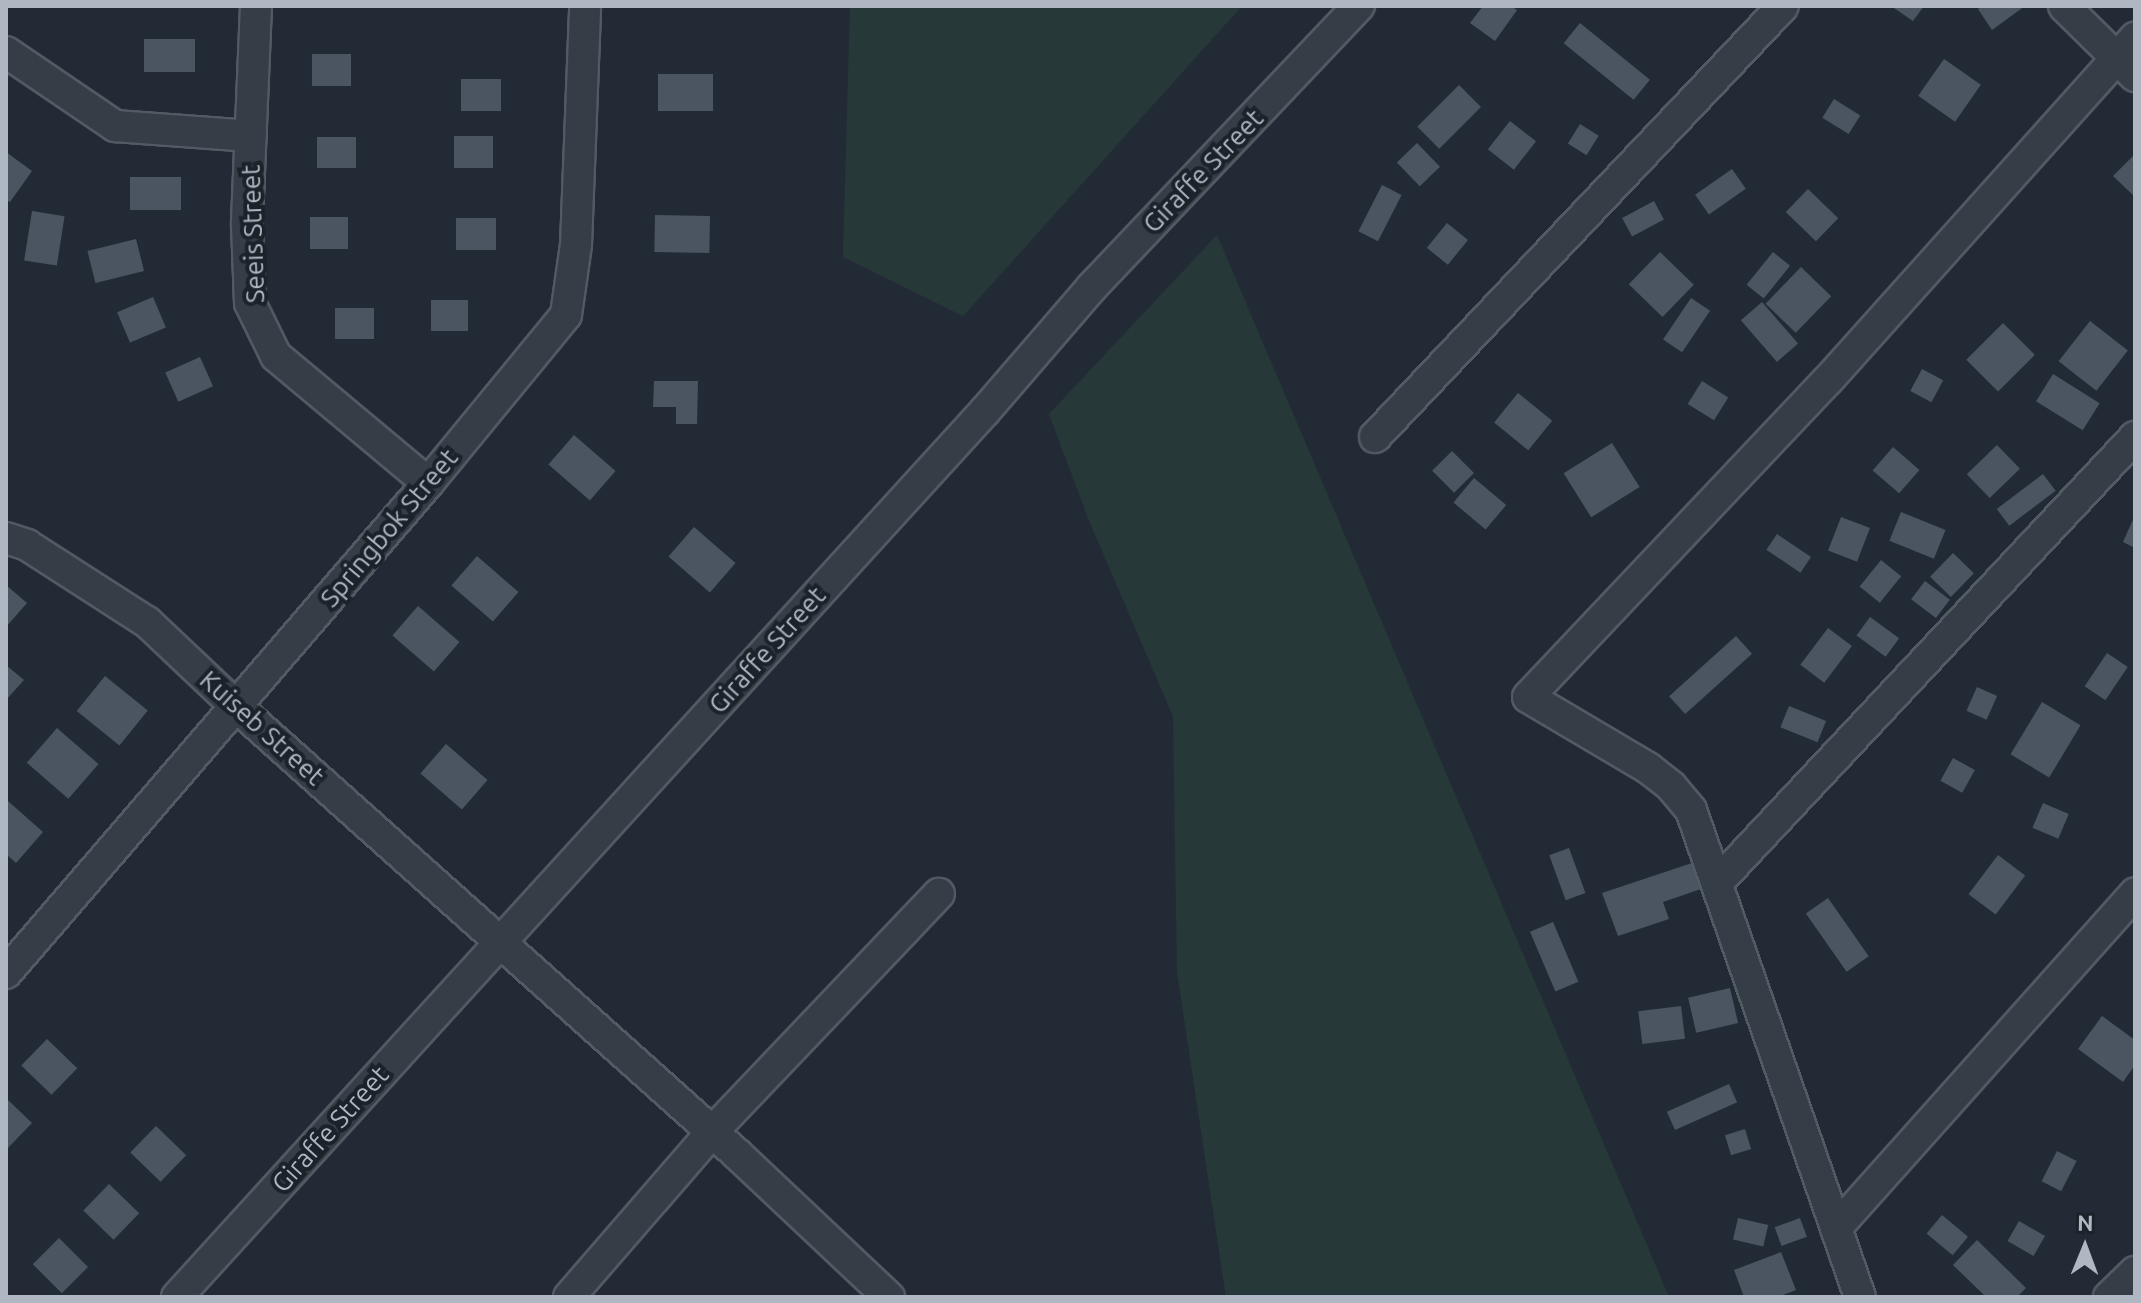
<!DOCTYPE html>
<html>
<head>
<meta charset="utf-8">
<style>
	body { margin:0 }
	#map { position:relative; width:2141px; height:1303px; overflow:hidden; background:#222b35; font-family:Ubuntu,sans-serif }
	div>[style] { position:absolute }
	.green>* { inset:0; background:#263938 }
	.building>* { inset:0; background:#4a5561; transform-origin:0 0 }
	.roads { filter:drop-shadow(2px 0 #525a63) drop-shadow(-2px 0 #525a63) drop-shadow(0 2px #525a63) drop-shadow(0 -2px #525a63) }
	.street>* { height:30px; margin:-15px; padding:0 15px; transform-origin:15px; border-radius:15px; background:#353d46 }
	span { translate:-50% -50%; white-space:nowrap; text-align:center; line-height:1.15; -webkit-text-stroke:8px #1a222a; paint-order:stroke }
	.street-label { font-size:26px; color:#afb7c2 }
	.frame { position:absolute; inset:0; border:8px solid #afb7c2; pointer-events:none }
	.north { position:absolute; left:2045px; top:1207px; width:80px; height:80px; -webkit-text-stroke:6px #1a222a; paint-order:stroke; rotate:1deg; font-size:22px; font-weight:700; line-height:32px; text-align:center; color:#afb7c2 }
	.north::after { content:''; display:block; margin:auto; width:28px; height:36px; background:#afb7c2; clip-path:polygon(50% 0,100% 100%,50% 72%,0 100%) }
</style>
</head>
<body>
<div id="map">
	<div class="green">
		<i style="clip-path:polygon(850px 6px,1242px 6px,963px 316px,843px 257px)"></i>
		<i style="clip-path:polygon(1217px 235px,1669px 1297px,1226px 1297px,1177px 972px,1173px 716px,1090px 523px,1049px 414px)"></i>
	</div>
	<div class="building">
		<i style="clip-path:polygon(1483px 6px,1511px 6px,1517px 10px,1495px 41px,1470px 23px)"></i>
		<i style="clip-path:polygon(1891px 6px,1924px 6px,1913px 21px)"></i>
		<i style="clip-path:polygon(1982px 6px,2025px 6px,1992px 30px,1978px 9px)"></i>
		<i style="left:1580px;top:23px;width:90px;height:26px;rotate:39deg"></i>
		<i style="left:144px;top:39px;width:51px;height:33px"></i>
		<i style="left:312px;top:54px;width:39px;height:32px"></i>
		<i style="left:1944px;top:59px;width:45px;height:45px;rotate:35deg"></i>
		<i style="left:713px;top:74px;width:37px;height:55px;rotate:90deg"></i>
		<i style="left:461px;top:79px;width:40px;height:32px"></i>
		<i style="left:1459px;top:85px;width:31px;height:59px;rotate:45deg"></i>
		<i style="left:1834px;top:99px;width:31px;height:22px;rotate:32deg"></i>
		<i style="left:1510px;top:121px;width:33px;height:36px;rotate:38deg"></i>
		<i style="left:1580px;top:124px;width:22px;height:23px;rotate:32deg"></i>
		<i style="left:454px;top:136px;width:39px;height:32px"></i>
		<i style="left:317px;top:137px;width:39px;height:31px"></i>
		<i style="left:1417px;top:143px;width:33px;height:28px;rotate:46deg"></i>
		<i style="clip-path:polygon(6px 152px,32px 171px,10px 202px,6px 200px)"></i>
		<i style="clip-path:polygon(2135px 154px,2135px 197px,2113px 176px)"></i>
		<i style="left:1732px;top:169px;width:24px;height:45px;rotate:55deg"></i>
		<i style="left:130px;top:177px;width:51px;height:33px"></i>
		<i style="left:1382px;top:185px;width:22px;height:52px;rotate:27deg"></i>
		<i style="left:1808px;top:189px;width:42px;height:32px;rotate:44deg"></i>
		<i style="left:1654px;top:201px;width:21px;height:36px;rotate:62deg"></i>
		<i style="left:32px;top:211px;width:33px;height:50px;rotate:9deg"></i>
		<i style="left:655px;top:215px;width:55px;height:37px;rotate:1deg"></i>
		<i style="left:310px;top:217px;width:38px;height:32px"></i>
		<i style="left:456px;top:218px;width:40px;height:32px"></i>
		<i style="left:1447px;top:223px;width:27px;height:32px;rotate:39deg"></i>
		<i style="left:136px;top:239px;width:33px;height:50px;rotate:76deg"></i>
		<i style="left:1660px;top:252px;width:47px;height:45px;rotate:44deg"></i>
		<i style="left:1773px;top:252px;width:22px;height:42px;rotate:39deg"></i>
		<i style="left:1801px;top:267px;width:42px;height:51px;rotate:44deg"></i>
		<i style="left:153px;top:297px;width:33px;height:39px;rotate:67deg"></i>
		<i style="left:1691px;top:298px;width:23px;height:50px;rotate:34deg"></i>
		<i style="left:431px;top:300px;width:37px;height:31px"></i>
		<i style="left:1762px;top:302px;width:55px;height:28px;rotate:49deg"></i>
		<i style="left:335px;top:308px;width:39px;height:31px"></i>
		<i style="left:2090px;top:321px;width:48px;height:51px;rotate:38deg"></i>
		<i style="left:2003px;top:323px;width:45px;height:52px;rotate:45deg"></i>
		<i style="left:200px;top:357px;width:32px;height:38px;rotate:66deg"></i>
		<i style="left:1922px;top:369px;width:24px;height:25px;rotate:28deg"></i>
		<i style="left:2053px;top:374px;width:55px;height:32px;rotate:32deg"></i>
		<i style="clip-path:polygon(654px 381px,698px 381px,697px 424px,676px 424px,676px 407px,653px 407px)"></i>
		<i style="left:1702px;top:381px;width:31px;height:27px;rotate:32deg"></i>
		<i style="left:1518px;top:393px;width:44px;height:38px;rotate:39deg"></i>
		<i style="left:574px;top:435px;width:55px;height:39px;rotate:41deg"></i>
		<i style="left:1612px;top:443px;width:52px;height:57px;rotate:58deg"></i>
		<i style="left:1997px;top:445px;width:33px;height:42px;rotate:46deg"></i>
		<i style="left:1893px;top:447px;width:35px;height:31px;rotate:41deg"></i>
		<i style="left:1452px;top:451px;width:31px;height:28px;rotate:45deg"></i>
		<i style="left:2043px;top:474px;width:21px;height:58px;rotate:53deg"></i>
		<i style="left:1474px;top:478px;width:42px;height:32px;rotate:40deg"></i>
		<i style="left:1901px;top:512px;width:48px;height:31px;rotate:22deg"></i>
		<i style="clip-path:polygon(2135px 515px,2135px 548px,2123px 542px)"></i>
		<i style="left:1841px;top:517px;width:31px;height:36px;rotate:21deg"></i>
		<i style="left:694px;top:527px;width:55px;height:39px;rotate:41deg"></i>
		<i style="left:1777px;top:534px;width:41px;height:19px;rotate:34deg"></i>
		<i style="left:1953px;top:553px;width:29px;height:33px;rotate:44deg"></i>
		<i style="left:477px;top:556px;width:55px;height:39px;rotate:41deg"></i>
		<i style="left:1881px;top:560px;width:26px;height:34px;rotate:39deg"></i>
		<i style="left:1925px;top:581px;width:31px;height:23px;rotate:37deg"></i>
		<i style="clip-path:polygon(6px 585px,27px 603px,6px 627px)"></i>
		<i style="left:418px;top:606px;width:55px;height:39px;rotate:41deg"></i>
		<i style="left:1870px;top:617px;width:36px;height:23px;rotate:36deg"></i>
		<i style="left:1828px;top:628px;width:30px;height:46px;rotate:37deg"></i>
		<i style="left:1736px;top:636px;width:24px;height:90px;rotate:48deg"></i>
		<i style="left:2107px;top:653px;width:25px;height:40px;rotate:34deg"></i>
		<i style="clip-path:polygon(6px 665px,24px 680px,6px 700px)"></i>
		<i style="left:105px;top:676px;width:55px;height:45px;rotate:39deg"></i>
		<i style="left:1977px;top:687px;width:22px;height:26px;rotate:24deg"></i>
		<i style="left:2042px;top:702px;width:45px;height:61px;rotate:31deg"></i>
		<i style="left:1789px;top:706px;width:40px;height:23px;rotate:22deg"></i>
		<i style="left:57px;top:728px;width:55px;height:46px;rotate:41deg"></i>
		<i style="left:446px;top:744px;width:55px;height:39px;rotate:41deg"></i>
		<i style="left:1953px;top:758px;width:25px;height:26px;rotate:29deg"></i>
		<i style="clip-path:polygon(8px 801px,43px 832px,16px 863px,6px 854px)"></i>
		<i style="left:2043px;top:803px;width:28px;height:27px;rotate:23deg"></i>
		<i style="left:1569px;top:848px;width:48px;height:21px;rotate:70deg"></i>
		<i style="left:1998px;top:855px;width:34px;height:49px;rotate:37deg"></i>
		<i style="clip-path:polygon(1692px 863px,1701px 889px,1663px 902px,1669px 919px,1618px 936px,1602px 893px)"></i>
		<i style="left:1828px;top:898px;width:71px;height:27px;rotate:55deg"></i>
		<i style="left:1553px;top:922px;width:65px;height:25px;rotate:67deg"></i>
		<i style="left:1730px;top:988px;width:36px;height:43px;rotate:77deg"></i>
		<i style="left:1681px;top:1006px;width:33px;height:43px;rotate:83deg"></i>
		<i style="clip-path:polygon(2102px 1016px,2135px 1040px,2135px 1065px,2123px 1082px,2078px 1049px)"></i>
		<i style="left:47px;top:1039px;width:42px;height:37px;rotate:44deg"></i>
		<i style="left:1729px;top:1084px;width:20px;height:68px;rotate:66deg"></i>
		<i style="clip-path:polygon(6px 1098px,32px 1123px,6px 1150px)"></i>
		<i style="left:156px;top:1126px;width:42px;height:37px;rotate:44deg"></i>
		<i style="left:1745px;top:1129px;width:21px;height:21px;rotate:73deg"></i>
		<i style="left:2057px;top:1151px;width:22px;height:34px;rotate:27deg"></i>
		<i style="left:109px;top:1184px;width:42px;height:37px;rotate:44deg"></i>
		<i style="left:1942px;top:1215px;width:34px;height:24px;rotate:40deg"></i>
		<i style="left:1738px;top:1218px;width:31px;height:22px;rotate:13deg"></i>
		<i style="left:1800px;top:1218px;width:20px;height:27px;rotate:70deg"></i>
		<i style="left:2019px;top:1221px;width:30px;height:23px;rotate:30deg"></i>
		<i style="left:59px;top:1238px;width:41px;height:37px;rotate:45deg"></i>
		<i style="clip-path:polygon(1977px 1240px,2026px 1288px,2017px 1297px,1986px 1297px,1953px 1265px)"></i>
		<i style="clip-path:polygon(1781px 1252px,1796px 1290px,1778px 1297px,1744px 1297px,1734px 1270px)"></i>
	</div>
	<div class="roads">
		<div class="street">
			<i style="left:256px;top:6px;width:219px;rotate:92.4deg"></i>
			<i style="left:247px;top:225px;width:78px;rotate:87.8deg"></i>
			<i style="left:250px;top:303px;width:59px;rotate:63.9deg"></i>
			<i style="left:276px;top:356px;width:198px;rotate:39.9deg"></i>
			<i style="left:2064px;top:6px;width:100px;rotate:44.6deg"></i>
			<i style="left:6px;top:52px;width:132px;rotate:34.2deg"></i>
			<i style="left:115px;top:126px;width:136px;rotate:4.2deg"></i>
			<i style="left:1375px;top:437px;width:593px;rotate:-46.57deg"></i>
			<i style="left:6px;top:538px;width:22px;rotate:18deg"></i>
			<i style="left:27px;top:545px;width:143px;rotate:32.7deg"></i>
			<i style="left:147px;top:622px;width:124px;rotate:43.4deg"></i>
			<i style="left:237px;top:707px;width:671px;rotate:41.8deg"></i>
			<i style="left:737px;top:1154px;width:209px;rotate:43.3deg"></i>
			<i style="left:1718px;top:882px;width:610px;rotate:-46.86deg"></i>
			<i style="left:6px;top:973px;width:647px;rotate:-49.26deg"></i>
			<i style="left:428px;top:483px;width:217px;rotate:-50.6deg"></i>
			<i style="left:566px;top:315px;width:71px;rotate:-81.9deg"></i>
			<i style="left:576px;top:245px;width:239px;rotate:-87.8deg"></i>
			<i style="left:1836px;top:1228px;width:449px;rotate:-48.2deg"></i>
			<i style="left:177px;top:1297px;width:1199px;rotate:-47.64deg"></i>
			<i style="left:985px;top:411px;width:164px;rotate:-49.2deg"></i>
			<i style="left:1092px;top:287px;width:388px;rotate:-46.5deg"></i>
			<i style="left:569px;top:1297px;width:218px;rotate:-49.1deg"></i>
			<i style="left:712px;top:1132px;width:329px;rotate:-46.4deg"></i>
			<i style="left:1860px;top:1297px;width:515px;rotate:-109.14deg"></i>
			<i style="left:1691px;top:810px;width:31px;rotate:-130deg"></i>
			<i style="left:1671px;top:786px;width:29px;rotate:-142deg"></i>
			<i style="left:1648px;top:768px;width:139px;rotate:-149.4deg"></i>
			<i style="left:1528px;top:697px;width:436px;rotate:-46.6deg"></i>
			<i style="left:1828px;top:380px;width:460px;rotate:-48.1deg"></i>
			<i style="left:2109px;top:1297px;width:36px;rotate:-44deg"></i>
		</div>
	</div>
	<div class="street-label">
		<span style="left:1203px;top:171px;rotate:-46deg">Giraffe Street</span>
		<span style="left:253px;top:234px;rotate:-92deg">Seeis Street</span>
		<span style="left:389px;top:528px;rotate:-50deg">Springbok Street</span>
		<span style="left:767px;top:650px;rotate:-48deg">Giraffe Street</span>
		<span style="left:262px;top:728px;rotate:42deg">Kuiseb Street</span>
		<span style="left:330px;top:1129px;rotate:-48deg">Giraffe Street</span>
	</div>
	<div class="frame"></div>
	<div class="north">N</div>
</div>
</body>
</html>
